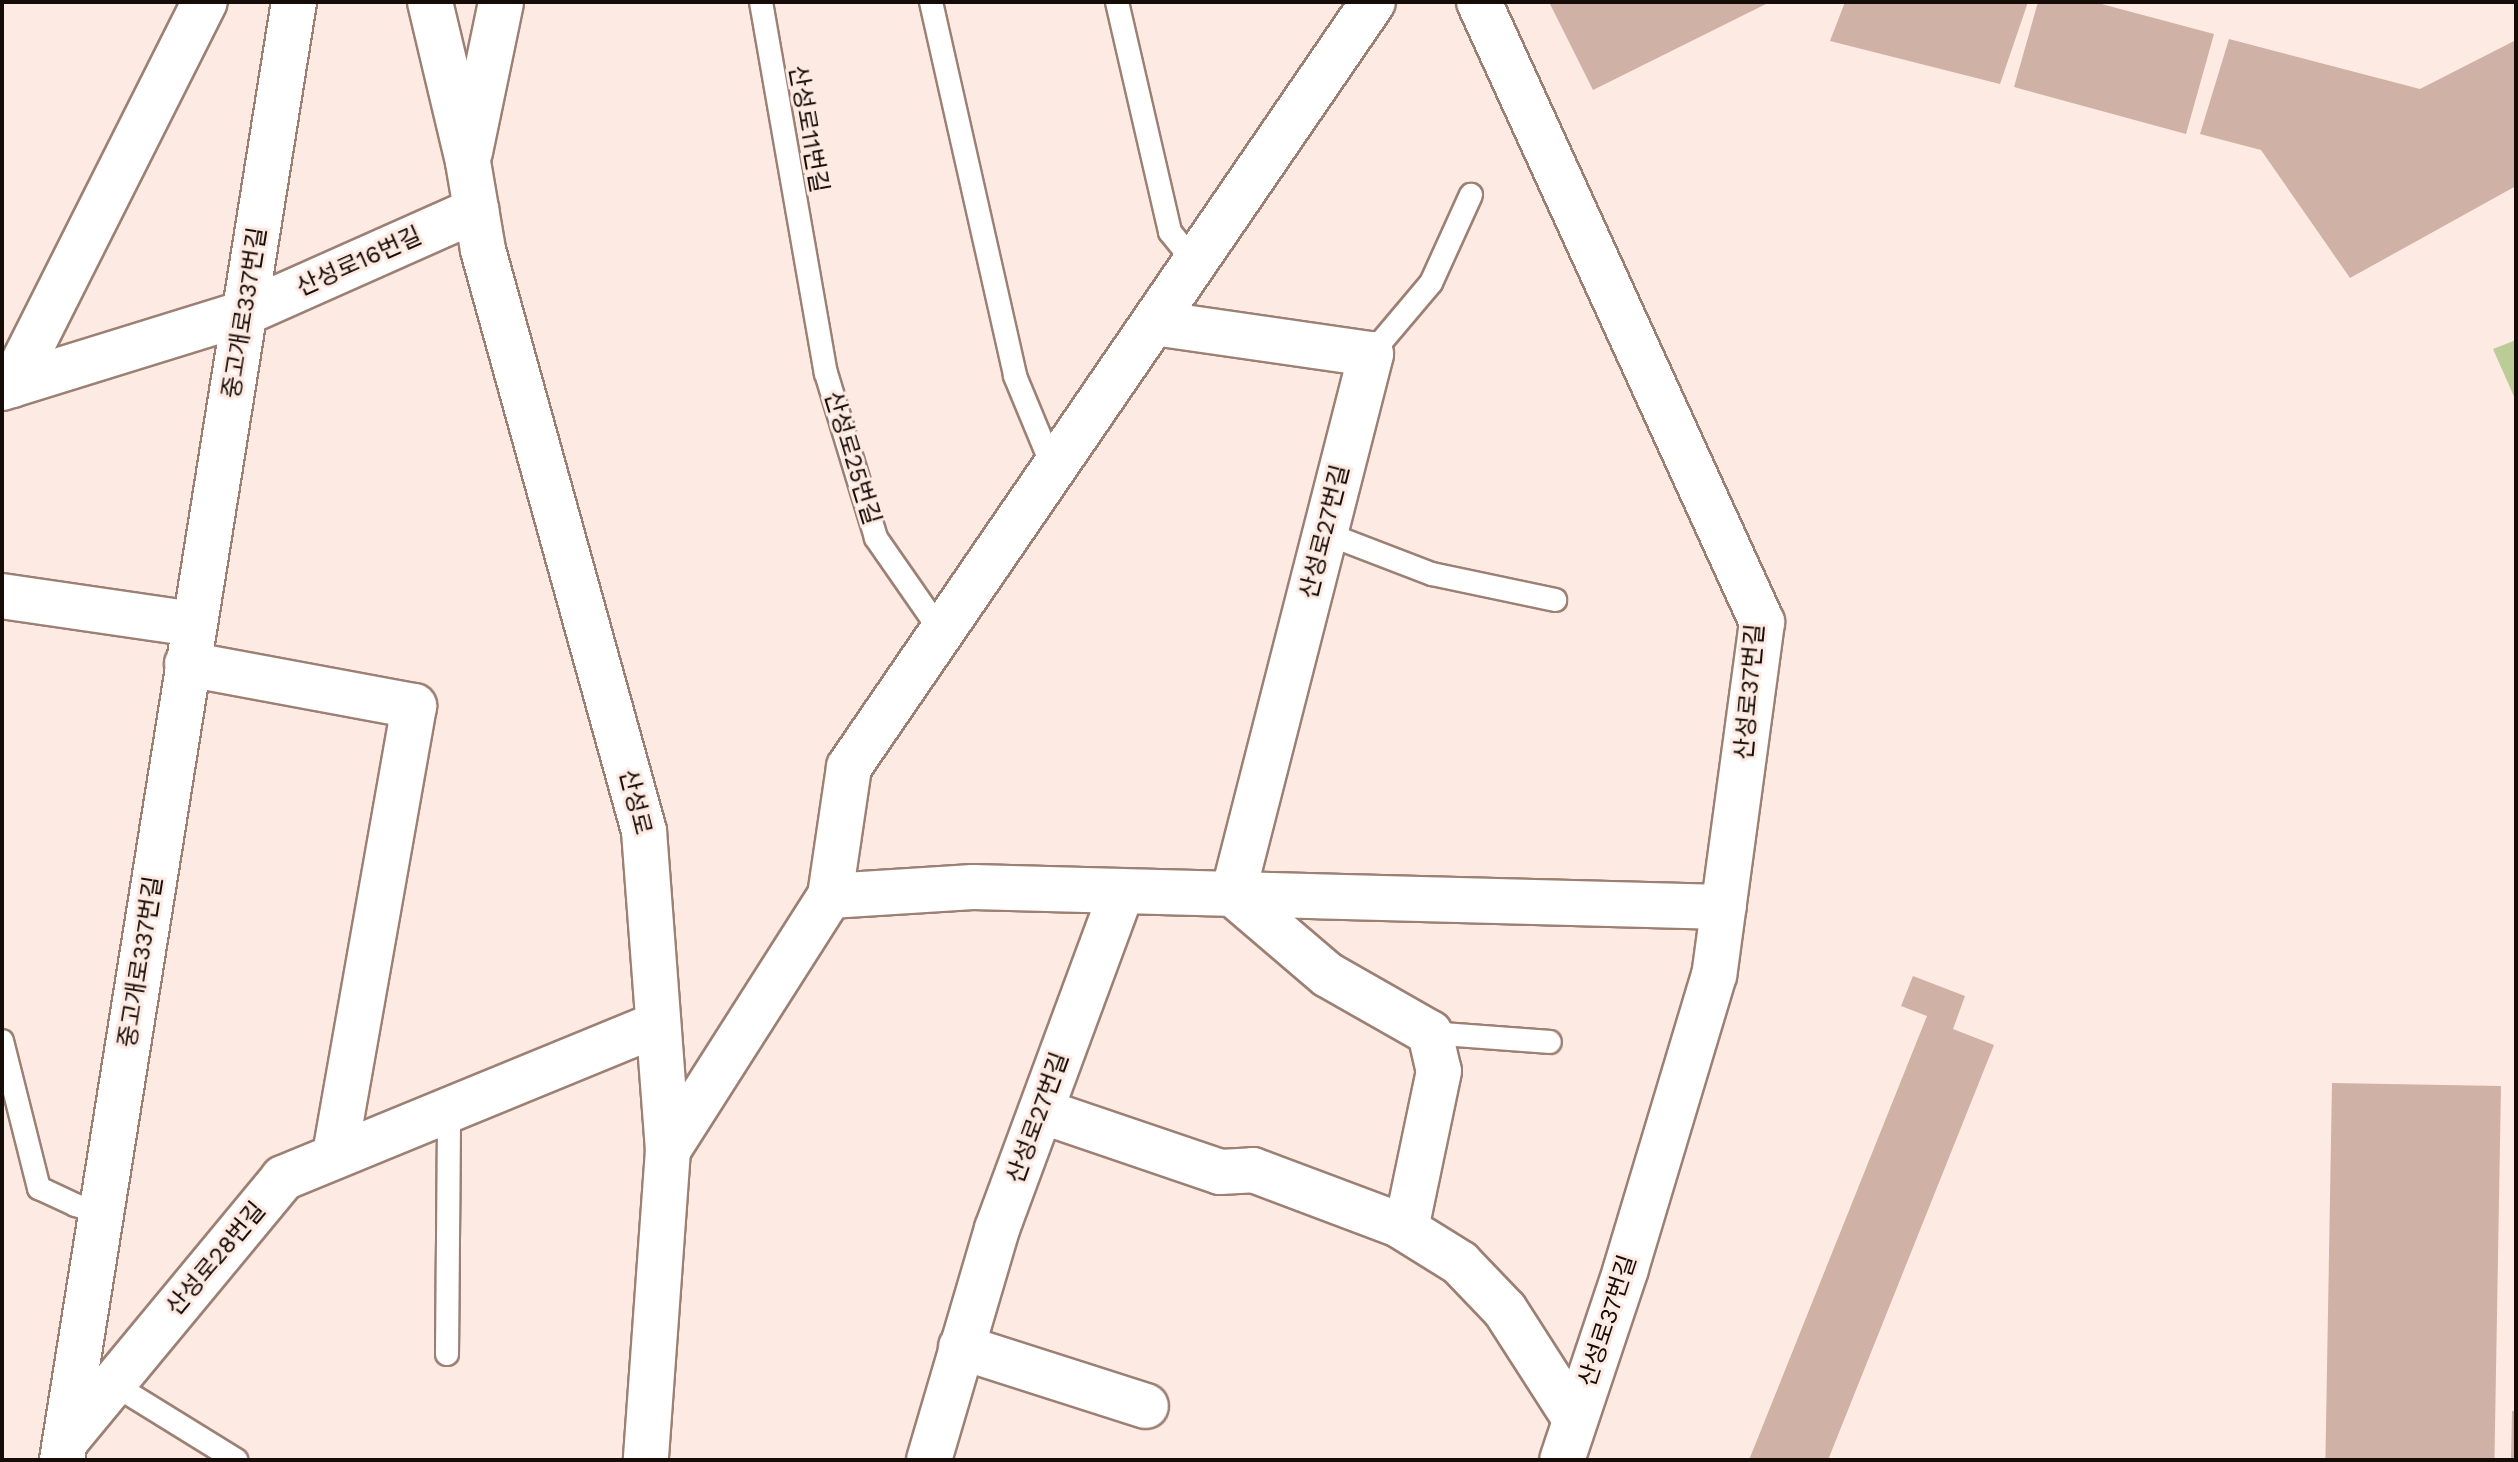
<!DOCTYPE html>
<html>
<head>
<meta charset="utf-8">
<style>
	body { margin:0 }
	#map { position:relative; width:2518px; height:1462px; overflow:hidden; background:#fdeae2; font-family:"Work Sans","Noto Sans KR",sans-serif }
	div>[style] { position:absolute }
	.green>* { inset:0; background:#bbcc97 }
	.building>* { inset:0; background:#d0b1a5; transform-origin:0 0 }
	.roads { filter:drop-shadow(2px 0 #9c8074) drop-shadow(-2px 0 #9c8074) drop-shadow(0 2px #9c8074) drop-shadow(0 -2px #9c8074) }
	.service>* { height:22px; margin:-11px; padding:0 11px; transform-origin:11px; border-radius:11px; background:#fff }
	.minor>* { height:44px; margin:-22px; padding:0 22px; transform-origin:22px; border-radius:22px; background:#fff }
	.tertiary>* { height:44px; margin:-22px; padding:0 22px; transform-origin:22px; border-radius:22px; background:#fff }
	span { translate:-50% -50%; white-space:nowrap; text-align:center; line-height:1.15; -webkit-text-stroke:6px #fdeae2; paint-order:stroke }
	.street-label { font-size:24px; color:#160c07 }
	.frame { position:absolute; inset:0; border:4px solid #160c07; pointer-events:none }
</style>
</head>
<body>
<div id="map">
	<div class="green">
		<i style="clip-path:polygon(2516px 340px,2516px 401px,2493px 349px)"></i>
	</div>
	<div class="building">
		<i style="clip-path:polygon(1549px 2px,1770px 2px,1593px 90px)"></i>
		<i style="clip-path:polygon(1845px 2px,2028px 2px,2000px 84px,1830px 41px)"></i>
		<i style="clip-path:polygon(2038px 2px,2094px 2px,2214px 34px,2186px 134px,2014px 87px)"></i>
		<i style="clip-path:polygon(2229px 39px,2420px 89px,2516px 40px,2516px 186px,2350px 278px,2261px 150px,2200px 134px)"></i>
		<i style="clip-path:polygon(1913px 976px,1965px 996px,1953px 1029px,1994px 1045px,1828px 1460px,1749px 1460px,1927px 1016px,1901px 1006px)"></i>
		<i style="left:2332px;top:1083px;width:169px;height:377px;rotate:1deg"></i>
		<i style="clip-path:polygon(2512px 1411px,2516px 1411px,2516px 1460px,2511px 1460px)"></i>
	</div>
	<div class="roads">
		<div class="service">
			<i style="left:761px;top:2px;width:377px;rotate:80.1deg"></i>
			<i style="left:826px;top:373px;width:172px;rotate:73.1deg"></i>
			<i style="left:876px;top:538px;width:116px;rotate:55.2deg"></i>
			<i style="left:931px;top:2px;width:383px;rotate:77.3deg"></i>
			<i style="left:1015px;top:376px;width:102px;rotate:67.5deg"></i>
			<i style="left:1117px;top:2px;width:236px;rotate:77deg"></i>
			<i style="left:1170px;top:232px;width:41px;rotate:50.9deg"></i>
			<i style="left:1371px;top:354px;width:93px;rotate:-49.8deg"></i>
			<i style="left:1431px;top:283px;width:97px;rotate:-65.6deg"></i>
			<i style="left:1325px;top:533px;width:115px;rotate:21deg"></i>
			<i style="left:1432px;top:574px;width:126px;rotate:11.9deg"></i>
			<i style="left:1430px;top:1033px;width:120px;rotate:4.3deg"></i>
			<i style="left:2px;top:1041px;width:152px;rotate:75.9deg"></i>
			<i style="left:39px;top:1188px;width:40px;rotate:25deg"></i>
			<i style="left:75px;top:1205px;width:29px;rotate:16deg"></i>
			<i style="left:447px;top:1354px;width:245px;rotate:-89.5deg"></i>
			<i style="left:113px;top:1384px;width:145px;rotate:31.7deg"></i>
		</div>
		<div class="minor">
			<i style="left:1479px;top:2px;width:682px;rotate:65.47deg"></i>
			<i style="left:1762px;top:622px;width:356px;rotate:97.7deg"></i>
			<i style="left:1714px;top:975px;width:307px;rotate:106.7deg"></i>
			<i style="left:1626px;top:1269px;width:201px;rotate:108.5deg"></i>
			<i style="left:1155px;top:323px;width:218px;rotate:8.2deg"></i>
			<i style="left:1371px;top:354px;width:557px;rotate:104.34deg"></i>
			<i style="left:1233px;top:894px;width:125px;rotate:40.5deg"></i>
			<i style="left:1328px;top:975px;width:117px;rotate:29.6deg"></i>
			<i style="left:1430px;top:1033px;width:39px;rotate:77deg"></i>
			<i style="left:1439px;top:1071px;width:161px;rotate:101.8deg"></i>
			<i style="left:12px;top:385px;width:429px;rotate:-63.3deg"></i>
			<i style="left:2px;top:388px;width:257px;rotate:-17.2deg"></i>
			<i style="left:247px;top:312px;width:251px;rotate:-24deg"></i>
			<i style="left:2px;top:596px;width:194px;rotate:8.3deg"></i>
			<i style="left:187px;top:664px;width:231px;rotate:10.5deg"></i>
			<i style="left:414px;top:706px;width:457px;rotate:100deg"></i>
			<i style="left:830px;top:896px;width:143px;rotate:-3.6deg"></i>
			<i style="left:973px;top:887px;width:751px;rotate:1.53deg"></i>
			<i style="left:1041px;top:1111px;width:189px;rotate:18.8deg"></i>
			<i style="left:1220px;top:1172px;width:33px;rotate:-3deg"></i>
			<i style="left:1253px;top:1170px;width:156px;rotate:20.6deg"></i>
			<i style="left:1399px;top:1225px;width:72px;rotate:31.9deg"></i>
			<i style="left:1460px;top:1263px;width:65px;rotate:46.2deg"></i>
			<i style="left:1505px;top:1310px;width:130px;rotate:57.3deg"></i>
			<i style="left:668px;top:1150px;width:301px;rotate:-57.5deg"></i>
			<i style="left:830px;top:896px;width:130px;rotate:-81.6deg"></i>
			<i style="left:849px;top:767px;width:927px;rotate:-55.59deg"></i>
			<i style="left:961px;top:1347px;width:194px;rotate:17.7deg"></i>
			<i style="left:69px;top:1437px;width:336px;rotate:-50.4deg"></i>
			<i style="left:283px;top:1178px;width:405px;rotate:-22.3deg"></i>
			<i style="left:62px;top:1460px;width:1476px;rotate:-80.96deg"></i>
			<i style="left:929px;top:1460px;width:241px;rotate:-73.6deg"></i>
			<i style="left:997px;top:1229px;width:360px;rotate:-69.7deg"></i>
		</div>
		<div class="tertiary">
			<i style="left:430px;top:2px;width:164px;rotate:76.6deg"></i>
			<i style="left:468px;top:162px;width:89px;rotate:80.3deg"></i>
			<i style="left:483px;top:250px;width:603px;rotate:74.51deg"></i>
			<i style="left:644px;top:831px;width:320px;rotate:85.7deg"></i>
			<i style="left:668px;top:1150px;width:311px;rotate:94.1deg"></i>
			<i style="left:470px;top:152px;width:153px;rotate:-78.3deg"></i>
		</div>
	</div>
	<div class="street-label">
		<span style="left:808px;top:129px;rotate:80deg">산성로11번길</span>
		<span style="left:359px;top:262px;rotate:-24deg">산성로16번길</span>
		<span style="left:245px;top:313px;rotate:-81deg">중고개로337번길</span>
		<span style="left:852px;top:458px;rotate:73deg">산성로25번길</span>
		<span style="left:1325px;top:532px;rotate:-76deg">산성로27번길</span>
		<span style="left:1750px;top:692px;rotate:-85deg">산성로37번길</span>
		<span style="left:635px;top:802px;rotate:76deg">산성로</span>
		<span style="left:141px;top:962px;rotate:-81deg">중고개로337번길</span>
		<span style="left:1038px;top:1118px;rotate:-70deg">산성로27번길</span>
		<span style="left:216px;top:1259px;rotate:-50deg">산성로28번길</span>
		<span style="left:1608px;top:1321px;rotate:-72deg">산성로37번길</span>
	</div>
	<div class="frame"></div>
</div>
</body>
</html>
